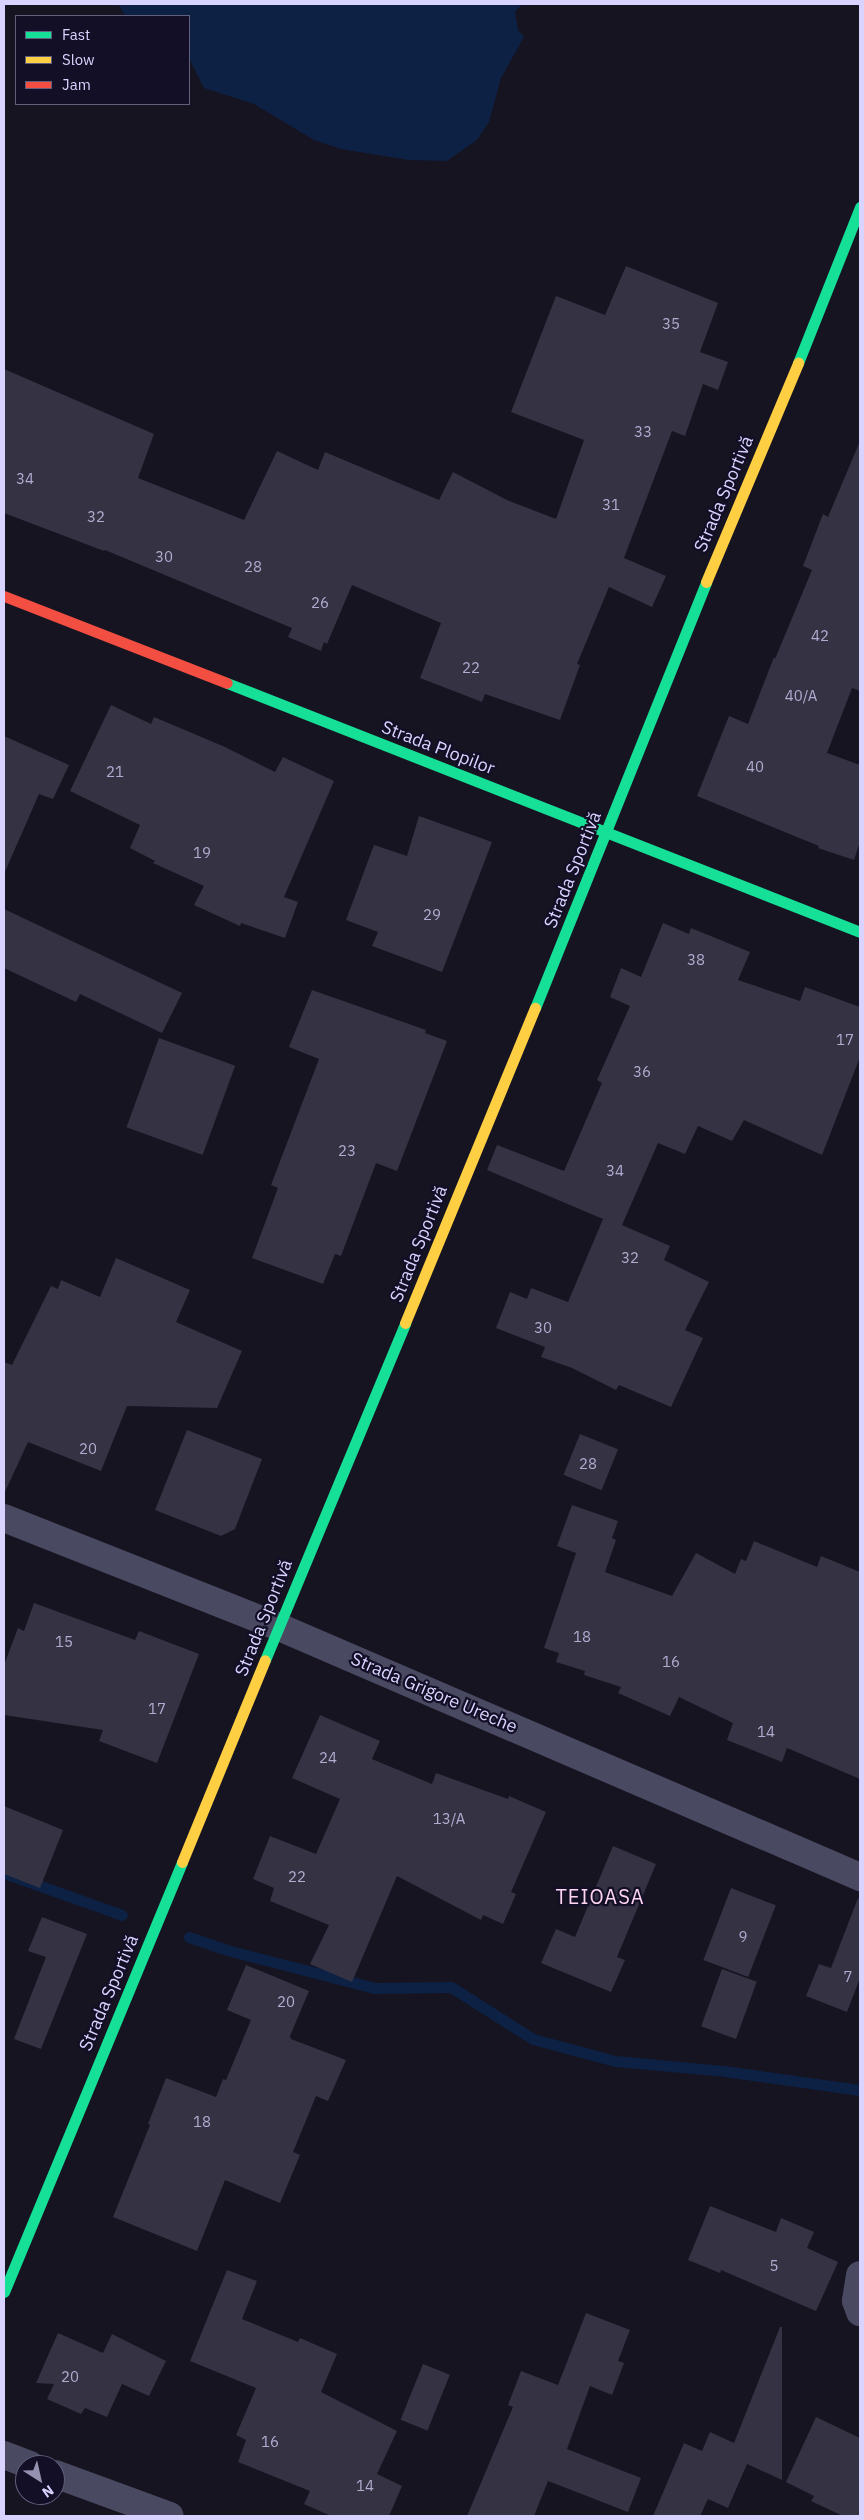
<!DOCTYPE html>
<html>
<head>
<meta charset="utf-8">
<style>
	body { margin:0 }
	#map { position:relative; width:864px; height:2520px; overflow:hidden; background:#161421; font-family:"IBM Plex Sans",sans-serif }
	div>[style] { position:absolute }
	.water>* { inset:0; background:#0d2144 }
	.stream>* { height:11px; margin:-5.5px; padding:0 5.5px; transform-origin:5.5px; border-radius:5.5px; background:#0d2144 }
	.building>* { inset:0; background:#343243; transform-origin:0 0 }
	.street>* { height:28px; margin:-14px; padding:0 14px; transform-origin:14px; border-radius:14px; background:#4a4962 }
	.fast>* { height:11px; margin:-5.5px; padding:0 5.5px; transform-origin:5.5px; border-radius:5.5px; background:#16e098 }
	.slow>* { height:11px; margin:-5.5px; padding:0 5.5px; transform-origin:5.5px; border-radius:5.5px; background:#ffcf43 }
	.jam>* { height:11px; margin:-5.5px; padding:0 5.5px; transform-origin:5.5px; border-radius:5.5px; background:#f24e42 }
	span { translate:-50% -50%; white-space:nowrap; text-align:center; line-height:1.15; -webkit-text-stroke:4.5px #130f26; paint-order:stroke }
	.number-label { font-size:15px; color:#b0acd0 }
	.number-label span { -webkit-text-stroke-width:0 }
	.street-label { font-size:18px; color:#d9d4ff }
	.quarter-label { font-size:20px; color:#ffd6f0; letter-spacing:1px }
	.frame { position:absolute; inset:0; border:5px solid #d9d4ff; pointer-events:none }
	.legend { position:absolute; left:15px; top:15px; width:175px; height:90px; box-sizing:border-box; background:#130f26; border:1px solid #625e7d; margin:0; padding:6px 9px; list-style:none; font-size:15px; color:#d9d4ff }
	.legend li { display:flex; align-items:center; gap:10px; height:25px }
	.legend b { width:25px; border:1px solid #625e7d }
	.north { position:absolute; left:15px; top:2455px; width:50px; height:50px; box-sizing:border-box; background:#130f26; border:1px solid #625e7d; border-radius:50%; rotate:145deg; font-size:14px; font-weight:700; line-height:20px; text-align:center; color:#d9d4ff }
	.north::after { content:''; display:block; margin:auto; width:18px; height:22px; background:#9591b1; clip-path:polygon(50% 0,100% 100%,50% 72%,0 100%) }
</style>
</head>
<body>
<div id="map">
	<div class="water">
		<i style="clip-path:polygon(118px 4px,522px 4px,515px 12px,518px 30px,524px 37px,501px 78px,489px 122px,477px 140px,447px 161px,409px 160px,341px 149px,314px 140px,254px 104px,204px 88px,189px 58px,189px 16px,129px 16px,124px 14px)"></i>
	</div>
	<div class="stream">
		<i style="left:4px;top:1873px;width:125px;rotate:19.6deg"></i>
		<i style="left:189px;top:1937px;width:40px;rotate:18.9deg"></i>
		<i style="left:227px;top:1950px;width:153px;rotate:14.4deg"></i>
		<i style="left:375px;top:1988px;width:76px;rotate:-0.8deg"></i>
		<i style="left:451px;top:1987px;width:97px;rotate:32.4deg"></i>
		<i style="left:533px;top:2039px;width:85px;rotate:15deg"></i>
		<i style="left:615px;top:2061px;width:109px;rotate:5.2deg"></i>
		<i style="left:724px;top:2071px;width:137px;rotate:8deg"></i>
	</div>
	<div class="building">
		<i style="clip-path:polygon(626px 266px,718px 303px,700px 352px,728px 362px,718px 390px,703px 384px,685px 436px,672px 431px,624px 558px,666px 576px,652px 607px,609px 587px,577px 664px,580px 665px,560px 720px,485px 694px,482px 702px,420px 678px,441px 623px,352px 585px,327px 644px,324px 642px,321px 651px,288px 637px,292px 628px,105px 550px,104px 551px,4px 513px,4px 369px,154px 434px,138px 478px,244px 520px,277px 451px,318px 470px,325px 452px,439px 500px,453px 472px,507px 500px,556px 519px,584px 440px,511px 412px,556px 296px,605px 315px)"></i>
		<i style="clip-path:polygon(860px 441px,860px 691px,852px 688px,827px 753px,860px 765px,860px 842px,854px 860px,818px 848px,819px 846px,697px 796px,729px 716px,748px 724px,774px 657px,775px 659px,812px 570px,803px 566px,823px 514px,828px 517px)"></i>
		<i style="clip-path:polygon(111px 705px,151px 724px,154px 717px,225px 747px,275px 772px,283px 757px,334px 781px,284px 897px,298px 902px,285px 938px,241px 923px,240px 926px,194px 905px,204px 886px,153px 863px,155px 861px,130px 848px,140px 825px,70px 791px)"></i>
		<i style="clip-path:polygon(4px 736px,69px 765px,53px 799px,39px 794px,4px 874px)"></i>
		<i style="clip-path:polygon(419px 816px,492px 842px,442px 972px,372px 946px,378px 932px,346px 920px,374px 845px,407px 856px)"></i>
		<i style="clip-path:polygon(4px 909px,182px 993px,162px 1033px,80px 994px,76px 1002px,4px 968px)"></i>
		<i style="clip-path:polygon(663px 923px,689px 934px,691px 928px,750px 952px,738px 980px,800px 1001px,805px 987px,860px 1007px,860px 1057px,822px 1155px,744px 1120px,732px 1141px,698px 1126px,685px 1154px,658px 1143px,622px 1225px,670px 1246px,664px 1260px,709px 1282px,685px 1330px,703px 1338px,671px 1407px,619px 1385px,616px 1390px,572px 1368px,541px 1357px,545px 1347px,496px 1328px,510px 1292px,527px 1299px,531px 1288px,568px 1302px,603px 1219px,487px 1170px,497px 1145px,564px 1171px,602px 1083px,597px 1080px,630px 1006px,610px 997px,621px 968px,641px 977px)"></i>
		<i style="clip-path:polygon(312px 990px,426px 1030px,425px 1033px,447px 1041px,397px 1171px,376px 1163px,341px 1256px,335px 1254px,323px 1284px,252px 1258px,278px 1188px,271px 1185px,319px 1059px,289px 1047px)"></i>
		<i style="left:159px;top:1038px;width:81px;height:95px;rotate:20deg"></i>
		<i style="clip-path:polygon(116px 1258px,190px 1290px,176px 1322px,242px 1351px,217px 1408px,127px 1406px,101px 1471px,28px 1442px,4px 1494px,4px 1362px,12px 1365px,51px 1286px,58px 1289px,61px 1280px,100px 1297px)"></i>
		<i style="clip-path:polygon(187px 1430px,262px 1459px,235px 1529px,221px 1536px,155px 1510px)"></i>
		<i style="left:580px;top:1434px;width:41px;height:44px;rotate:22deg"></i>
		<i style="clip-path:polygon(572px 1505px,618px 1521px,612px 1538px,616px 1540px,605px 1572px,672px 1596px,696px 1553px,735px 1574px,741px 1559px,746px 1561px,754px 1541px,817px 1567px,821px 1556px,860px 1572px,860px 1779px,787px 1748px,782px 1762px,727px 1740px,733px 1723px,679px 1697px,670px 1716px,618px 1693px,621px 1687px,584px 1675px,585px 1671px,556px 1662px,559px 1653px,544px 1648px,576px 1553px,557px 1546px)"></i>
		<i style="clip-path:polygon(34px 1603px,135px 1640px,139px 1631px,199px 1654px,157px 1763px,99px 1741px,103px 1730px,4px 1715px,4px 1665px,18px 1628px,24px 1631px)"></i>
		<i style="clip-path:polygon(320px 1715px,380px 1741px,372px 1759px,432px 1784px,436px 1773px,508px 1799px,509px 1796px,546px 1812px,511px 1892px,516px 1894px,503px 1924px,483px 1915px,481px 1920px,397px 1876px,352px 1982px,310px 1964px,329px 1925px,270px 1901px,274px 1888px,253px 1879px,270px 1836px,316px 1854px,340px 1799px,292px 1778px)"></i>
		<i style="clip-path:polygon(4px 1806px,63px 1830px,40px 1888px,4px 1874px)"></i>
		<i style="clip-path:polygon(613px 1846px,656px 1864px,617px 1957px,625px 1960px,611px 1992px,541px 1963px,556px 1929px,575px 1937px)"></i>
		<i style="left:731px;top:1888px;width:48px;height:77px;rotate:21deg"></i>
		<i style="clip-path:polygon(858px 1898px,860px 1899px,860px 1978px,847px 2012px,806px 1996px,819px 1964px,831px 1968px)"></i>
		<i style="clip-path:polygon(42px 1917px,87px 1934px,41px 2049px,14px 2039px,46px 1957px,28px 1951px)"></i>
		<i style="clip-path:polygon(246px 1965px,309px 1991px,290px 2036px,291px 2039px,346px 2060px,328px 2101px,316px 2096px,293px 2152px,300px 2155px,280px 2203px,225px 2180px,197px 2251px,113px 2217px,150px 2125px,148px 2124px,166px 2078px,216px 2097px,223px 2079px,226px 2080px,251px 2020px,227px 2010px)"></i>
		<i style="left:722px;top:1969px;width:37px;height:61px;rotate:20deg"></i>
		<i style="clip-path:polygon(710px 2206px,776px 2232px,781px 2218px,814px 2232px,807px 2248px,838px 2262px,816px 2311px,721px 2270px,720px 2273px,688px 2260px)"></i>
		<i style="clip-path:polygon(227px 2270px,257px 2281px,242px 2319px,298px 2342px,300px 2338px,337px 2354px,321px 2392px,397px 2431px,377px 2474px,402px 2486px,389px 2516px,331px 2516px,304px 2504px,310px 2491px,238px 2462px,246px 2440px,236px 2435px,256px 2388px,190px 2361px)"></i>
		<i style="clip-path:polygon(586px 2313px,630px 2330px,618px 2361px,624px 2363px,612px 2395px,590px 2386px,567px 2449px,641px 2478px,628px 2512px,548px 2481px,534px 2516px,467px 2516px,513px 2407px,508px 2405px,521px 2371px,558px 2385px)"></i>
		<i style="clip-path:polygon(780px 2327px,782px 2327px,782px 2480px,747px 2464px,728px 2508px,708px 2499px,700px 2516px,653px 2516px,684px 2443px,702px 2451px,710px 2432px,734px 2443px)"></i>
		<i style="clip-path:polygon(58px 2333px,103px 2353px,112px 2334px,166px 2361px,149px 2396px,122px 2384px,107px 2417px,85px 2408px,81px 2414px,47px 2399px,54px 2384px,36px 2383px)"></i>
		<i style="left:423px;top:2364px;width:29px;height:60px;rotate:22deg"></i>
		<i style="clip-path:polygon(816px 2417px,860px 2438px,860px 2516px,843px 2516px,811px 2501px,814px 2496px,786px 2482px)"></i>
	</div>
	<div class="street">
		<i style="left:4px;top:1518px;width:296px;rotate:21.6deg"></i>
		<i style="left:279px;top:1627px;width:633px;rotate:23.28deg"></i>
		<i style="left:860px;top:2275px;width:26px;rotate:99deg"></i>
		<i style="left:856px;top:2301px;width:12px;rotate:70deg"></i>
		<i style="left:4px;top:2455px;width:28px;rotate:21deg"></i>
		<i style="left:55px;top:2474px;width:122px;rotate:20.1deg"></i>
	</div>
	<div class="fast">
		<i style="left:798px;top:363px;width:168px;rotate:-68.3deg"></i>
		<i style="left:227px;top:683px;width:680px;rotate:21.47deg"></i>
		<i style="left:535px;top:1008px;width:459px;rotate:-68.1deg"></i>
		<i style="left:265px;top:1660px;width:365px;rotate:-67.4deg"></i>
		<i style="left:4px;top:2292px;width:465px;rotate:-67.5deg"></i>
	</div>
	<div class="slow">
		<i style="left:706px;top:582px;width:238px;rotate:-67.2deg"></i>
		<i style="left:405px;top:1323px;width:341px;rotate:-67.6deg"></i>
		<i style="left:182px;top:1862px;width:218px;rotate:-67.7deg"></i>
	</div>
	<div class="jam">
		<i style="left:4px;top:596px;width:239px;rotate:21.3deg"></i>
	</div>
	<div class="number-label">
		<span style="left:671px;top:324px">35</span>
		<span style="left:643px;top:432px">33</span>
		<span style="left:25px;top:479px">34</span>
		<span style="left:611px;top:505px">31</span>
		<span style="left:96px;top:517px">32</span>
		<span style="left:164px;top:557px">30</span>
		<span style="left:253px;top:567px">28</span>
		<span style="left:320px;top:603px">26</span>
		<span style="left:820px;top:636px">42</span>
		<span style="left:471px;top:668px">22</span>
		<span style="left:801px;top:696px">40/A</span>
		<span style="left:755px;top:767px">40</span>
		<span style="left:115px;top:772px">21</span>
		<span style="left:202px;top:853px">19</span>
		<span style="left:432px;top:915px">29</span>
		<span style="left:696px;top:960px">38</span>
		<span style="left:845px;top:1040px">17</span>
		<span style="left:642px;top:1072px">36</span>
		<span style="left:347px;top:1151px">23</span>
		<span style="left:615px;top:1171px">34</span>
		<span style="left:630px;top:1258px">32</span>
		<span style="left:543px;top:1328px">30</span>
		<span style="left:88px;top:1449px">20</span>
		<span style="left:588px;top:1464px">28</span>
		<span style="left:582px;top:1637px">18</span>
		<span style="left:64px;top:1642px">15</span>
		<span style="left:671px;top:1662px">16</span>
		<span style="left:157px;top:1709px">17</span>
		<span style="left:766px;top:1732px">14</span>
		<span style="left:328px;top:1758px">24</span>
		<span style="left:449px;top:1819px">13/A</span>
		<span style="left:297px;top:1877px">22</span>
		<span style="left:743px;top:1937px">9</span>
		<span style="left:848px;top:1977px">7</span>
		<span style="left:286px;top:2002px">20</span>
		<span style="left:202px;top:2122px">18</span>
		<span style="left:774px;top:2266px">5</span>
		<span style="left:70px;top:2377px">20</span>
		<span style="left:270px;top:2442px">16</span>
		<span style="left:365px;top:2486px">14</span>
	</div>
	<div class="street-label">
		<span style="left:724px;top:494px;rotate:-67deg">Strada Sportivă</span>
		<span style="left:438px;top:748px;rotate:21deg">Strada Plopilor</span>
		<span style="left:573px;top:870px;rotate:-68deg">Strada Sportivă</span>
		<span style="left:419px;top:1244px;rotate:-68deg">Strada Sportivă</span>
		<span style="left:264px;top:1618px;rotate:-68deg">Strada Sportivă</span>
		<span style="left:434px;top:1693px;rotate:23deg">Strada Grigore Ureche</span>
		<span style="left:109px;top:1993px;rotate:-67deg">Strada Sportivă</span>
	</div>
	<div class="quarter-label">
		<span style="left:600px;top:1896px">TEIOASA</span>
	</div>
	<div class="frame"></div>
	<ul class="legend">
	<li><b style="height:6px;background:#16e098"></b>Fast</li>
	<li><b style="height:6px;background:#ffcf43"></b>Slow</li>
	<li><b style="height:6px;background:#f24e42"></b>Jam</li>
	</ul>
	<div class="north">N</div>
</div>
</body>
</html>
